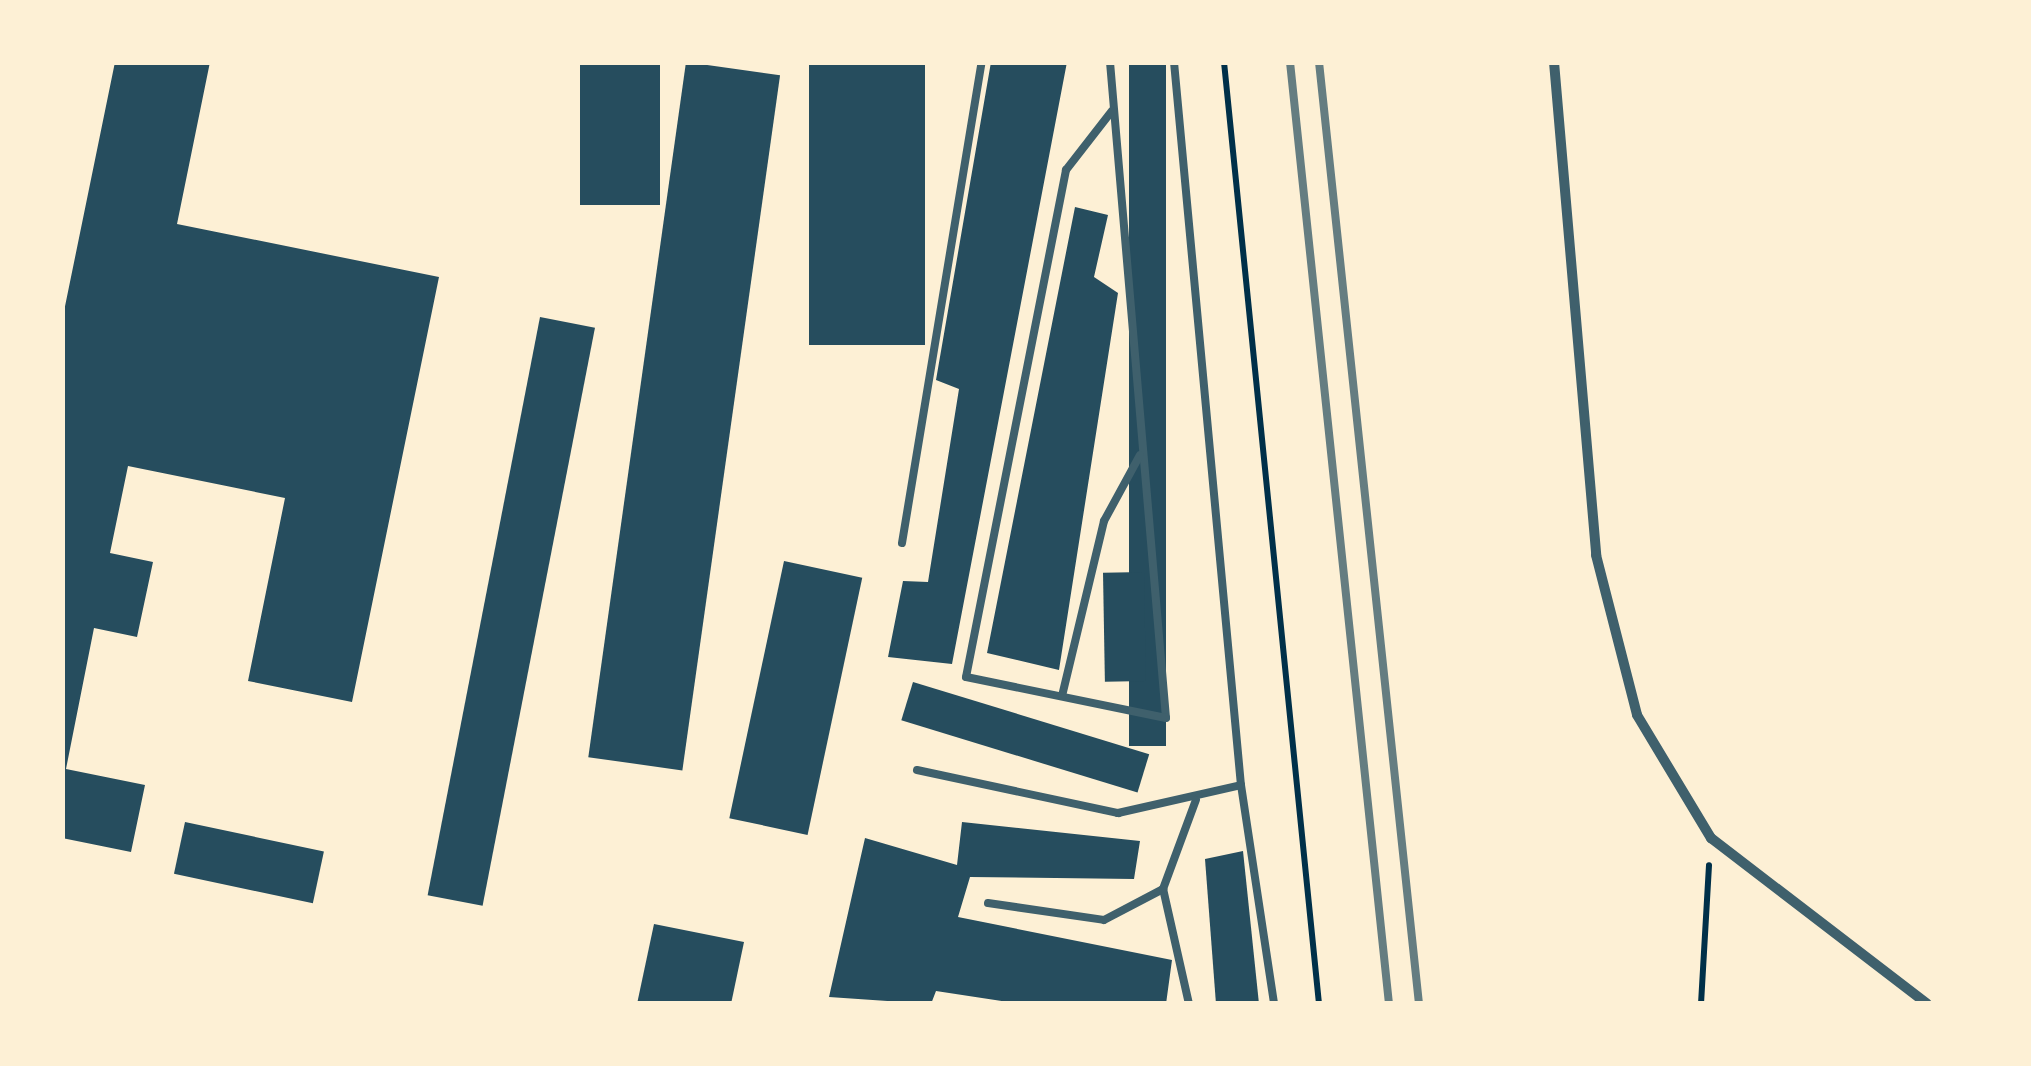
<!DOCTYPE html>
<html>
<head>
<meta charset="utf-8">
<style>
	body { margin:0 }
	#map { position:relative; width:2031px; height:1066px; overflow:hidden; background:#fdf0d5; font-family:"Fira Sans Condensed",sans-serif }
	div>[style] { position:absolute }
	.building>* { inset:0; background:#264d5e; transform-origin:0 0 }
	.path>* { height:6px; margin:-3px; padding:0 3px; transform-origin:3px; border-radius:3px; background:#003049 }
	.service>* { height:8px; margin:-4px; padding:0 4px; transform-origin:4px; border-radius:4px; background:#3f606c }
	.minor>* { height:10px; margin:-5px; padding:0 5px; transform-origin:5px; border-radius:5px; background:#3f606c }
	.rail>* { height:8px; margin:-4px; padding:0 4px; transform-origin:4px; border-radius:4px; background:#657d81 }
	span { translate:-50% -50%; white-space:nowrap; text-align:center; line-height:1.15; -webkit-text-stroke:9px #fdf0d5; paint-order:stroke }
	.frame { position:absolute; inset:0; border:65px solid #fdf0d5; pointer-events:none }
</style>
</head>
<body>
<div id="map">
	<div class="building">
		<i style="clip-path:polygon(115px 62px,210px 62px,177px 224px,439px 277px,352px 702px,248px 681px,285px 498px,128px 466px,110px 553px,153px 562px,137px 637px,94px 628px,66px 769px,145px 785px,131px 852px,62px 838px,62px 321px)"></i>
		<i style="left:580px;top:62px;width:80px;height:143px"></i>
		<i style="left:686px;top:62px;width:95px;height:702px;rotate:8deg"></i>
		<i style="left:809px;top:62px;width:116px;height:283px"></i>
		<i style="clip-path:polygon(991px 62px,1067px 62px,952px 664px,888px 657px,903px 581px,928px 582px,959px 389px,936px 380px)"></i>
		<i style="left:1129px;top:62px;width:37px;height:684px"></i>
		<i style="clip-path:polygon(1075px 207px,1108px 215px,1094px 277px,1118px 293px,1059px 670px,987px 653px)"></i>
		<i style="left:540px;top:317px;width:56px;height:589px;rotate:11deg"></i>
		<i style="left:784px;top:561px;width:80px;height:263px;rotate:12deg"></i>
		<i style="left:1144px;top:572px;width:109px;height:41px;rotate:89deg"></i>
		<i style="left:913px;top:682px;width:247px;height:40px;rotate:17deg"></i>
		<i style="left:185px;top:822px;width:142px;height:53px;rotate:12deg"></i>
		<i style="clip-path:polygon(962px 822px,1140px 841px,1134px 879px,970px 877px,958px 917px,1172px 960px,1166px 1004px,1022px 1004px,936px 991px,931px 1004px,829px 997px,865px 838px,957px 865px)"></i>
		<i style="clip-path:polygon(1243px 851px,1259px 1004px,1216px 1004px,1205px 859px)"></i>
		<i style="clip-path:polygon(654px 924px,744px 942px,731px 1004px,637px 1004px)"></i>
	</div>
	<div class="path">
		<i style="left:1224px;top:62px;width:947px;rotate:84.24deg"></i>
		<i style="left:1701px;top:1004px;width:139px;rotate:-86.7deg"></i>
	</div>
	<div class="service">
		<i style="left:1110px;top:62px;width:658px;rotate:85.12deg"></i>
		<i style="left:1166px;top:718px;width:204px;rotate:-168.4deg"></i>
		<i style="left:966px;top:677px;width:517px;rotate:-78.84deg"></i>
		<i style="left:1066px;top:170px;width:75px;rotate:-52.1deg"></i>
		<i style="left:1174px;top:62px;width:726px;rotate:84.71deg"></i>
		<i style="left:1241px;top:785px;width:221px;rotate:81.4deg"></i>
		<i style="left:902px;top:543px;width:488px;rotate:-80.6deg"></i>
		<i style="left:1062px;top:696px;width:180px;rotate:-76.5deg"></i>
		<i style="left:1104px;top:521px;width:75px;rotate:-61.4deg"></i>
		<i style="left:917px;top:770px;width:206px;rotate:12.1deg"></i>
		<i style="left:1118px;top:813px;width:126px;rotate:-12.8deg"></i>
		<i style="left:988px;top:903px;width:117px;rotate:8.3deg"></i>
		<i style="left:1104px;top:920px;width:67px;rotate:-27.7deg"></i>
		<i style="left:1189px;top:1004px;width:118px;rotate:-102.7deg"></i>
		<i style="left:1163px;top:889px;width:95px;rotate:-69.7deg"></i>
	</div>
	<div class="minor">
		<i style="left:1554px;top:62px;width:495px;rotate:85.1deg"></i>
		<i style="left:1596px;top:555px;width:165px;rotate:75.6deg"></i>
		<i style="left:1637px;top:715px;width:144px;rotate:59deg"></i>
		<i style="left:1711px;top:838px;width:272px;rotate:37.5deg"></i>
	</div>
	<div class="rail">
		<i style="left:1290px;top:62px;width:947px;rotate:84deg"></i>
		<i style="left:1319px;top:62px;width:947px;rotate:83.94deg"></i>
	</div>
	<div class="frame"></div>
</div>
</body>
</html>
